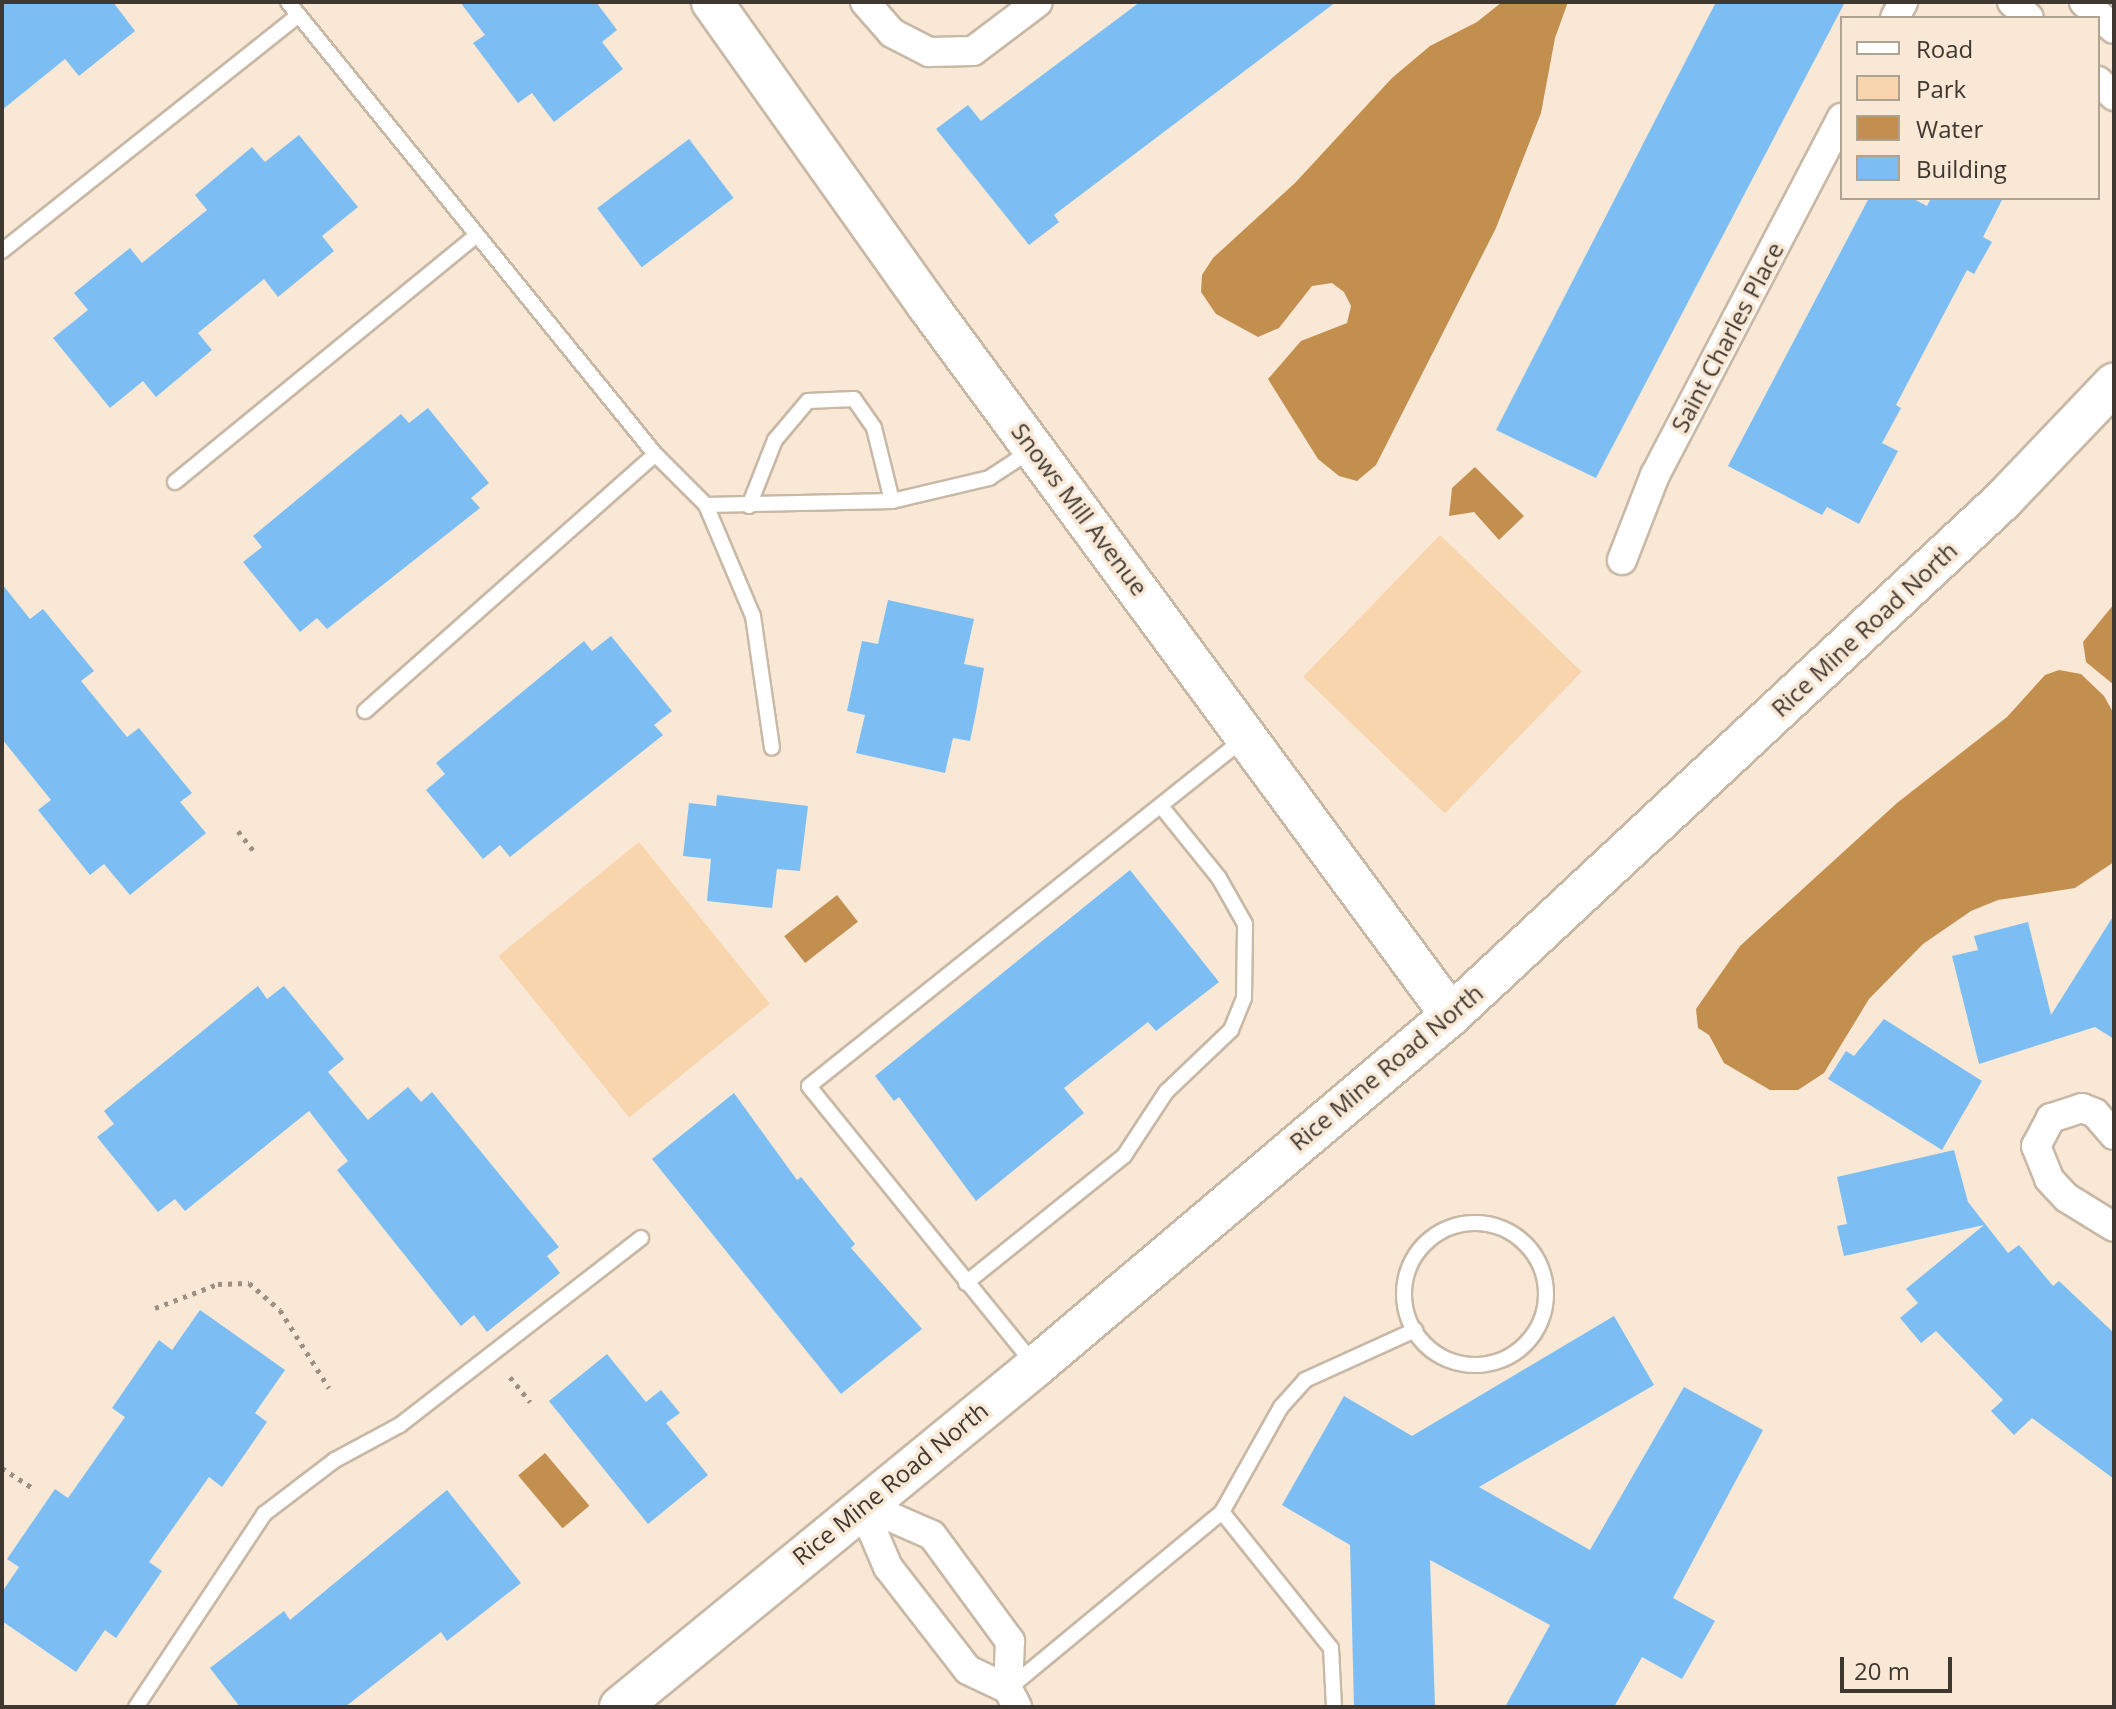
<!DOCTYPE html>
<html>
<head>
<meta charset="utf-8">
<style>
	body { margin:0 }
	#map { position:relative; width:2116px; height:1709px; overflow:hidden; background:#f8e8d5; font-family:"Open Sans",sans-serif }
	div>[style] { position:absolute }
	.green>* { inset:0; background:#f9d5ad; transform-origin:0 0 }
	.water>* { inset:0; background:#c38f4f; transform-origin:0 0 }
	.building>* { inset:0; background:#7cbef3; transform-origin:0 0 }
	.path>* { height:5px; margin-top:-2.5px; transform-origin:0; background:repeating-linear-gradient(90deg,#9c9083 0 4px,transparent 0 10px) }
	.roads { filter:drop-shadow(2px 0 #c8b8a6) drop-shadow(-2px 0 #c8b8a6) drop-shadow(0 2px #c8b8a6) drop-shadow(0 -2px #c8b8a6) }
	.lane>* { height:14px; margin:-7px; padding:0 7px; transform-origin:7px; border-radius:7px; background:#fff }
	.lane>.ring { margin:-7px; padding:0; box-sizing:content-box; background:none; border:14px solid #fff; border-radius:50% }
	.street>* { height:28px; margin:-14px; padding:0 14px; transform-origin:14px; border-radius:14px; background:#fff }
	.secondary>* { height:40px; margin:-20px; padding:0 20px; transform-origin:20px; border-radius:20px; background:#fff }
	span { translate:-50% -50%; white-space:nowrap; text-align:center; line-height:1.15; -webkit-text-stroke:7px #f8e8d5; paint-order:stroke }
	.street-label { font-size:24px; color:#3f3831 }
	.frame { position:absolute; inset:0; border:4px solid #3f3831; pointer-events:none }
	.legend { position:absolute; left:1840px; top:16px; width:260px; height:184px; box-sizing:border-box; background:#f8e8d5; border:2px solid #aea293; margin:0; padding:10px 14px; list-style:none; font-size:24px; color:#3f3831 }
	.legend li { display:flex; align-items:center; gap:16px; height:40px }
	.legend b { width:40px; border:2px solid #aea293 }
	.scale { position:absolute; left:1840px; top:1657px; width:112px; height:36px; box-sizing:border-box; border:4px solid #3f3831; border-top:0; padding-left:10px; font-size:24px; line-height:28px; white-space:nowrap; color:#3f3831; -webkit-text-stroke:6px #f8e8d5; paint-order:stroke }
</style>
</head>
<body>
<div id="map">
	<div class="green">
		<i style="left:1440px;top:535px;width:197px;height:197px;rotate:44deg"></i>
		<i style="left:639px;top:842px;width:208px;height:181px;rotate:51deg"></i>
	</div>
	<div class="water">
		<i style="clip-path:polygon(1502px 2px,1568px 2px,1555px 38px,1541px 113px,1496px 228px,1376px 465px,1357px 481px,1339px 476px,1318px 459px,1268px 379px,1301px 341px,1347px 323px,1351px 306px,1344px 292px,1332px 283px,1312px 286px,1279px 328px,1258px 337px,1216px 314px,1201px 292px,1202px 275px,1213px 258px,1295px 183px,1392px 78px,1430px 46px,1477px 22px)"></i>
		<i style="clip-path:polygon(1475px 467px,1524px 516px,1499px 540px,1474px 512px,1449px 516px,1452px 488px)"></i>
		<i style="clip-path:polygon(2114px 604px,2114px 685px,2086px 662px,2083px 642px)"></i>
		<i style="clip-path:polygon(2059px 670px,2081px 674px,2104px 696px,2114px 714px,2114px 862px,2075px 888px,1998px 900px,1971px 911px,1923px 944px,1869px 999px,1824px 1073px,1798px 1090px,1770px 1090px,1724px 1063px,1709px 1035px,1698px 1028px,1696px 1009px,1740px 946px,1897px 803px,2007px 717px,2045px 675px)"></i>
		<i style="left:837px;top:895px;width:34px;height:67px;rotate:52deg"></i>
		<i style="left:545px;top:1453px;width:69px;height:35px;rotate:50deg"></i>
	</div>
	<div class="building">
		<i style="clip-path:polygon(2px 2px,113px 2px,135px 31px,79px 76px,65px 59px,2px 110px)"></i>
		<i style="clip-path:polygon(460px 2px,596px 2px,617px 30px,602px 42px,623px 69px,554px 122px,532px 93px,518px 103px,473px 43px,485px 35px)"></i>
		<i style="clip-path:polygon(1140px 2px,1336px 2px,1054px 215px,1059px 222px,1029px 245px,936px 129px,968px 105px,981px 121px)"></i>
		<i style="clip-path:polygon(1716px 2px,1845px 2px,1596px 478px,1496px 430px)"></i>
		<i style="clip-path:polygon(299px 135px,358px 207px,322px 236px,334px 251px,278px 297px,264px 279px,198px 333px,212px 350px,156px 397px,143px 381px,110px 408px,53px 338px,88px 310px,74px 293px,130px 248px,142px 263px,207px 210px,195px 195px,252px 147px,265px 162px)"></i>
		<i style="left:689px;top:139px;width:74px;height:115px;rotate:53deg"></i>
		<i style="clip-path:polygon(1869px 198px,1912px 198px,1927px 206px,1931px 198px,2003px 198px,1983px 237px,1992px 242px,1974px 274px,1967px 270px,1896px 405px,1901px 408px,1882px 443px,1898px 451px,1859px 524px,1827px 507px,1822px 515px,1728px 466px)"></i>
		<i style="clip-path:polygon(428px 408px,489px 483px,471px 498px,480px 508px,327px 629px,317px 618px,300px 632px,243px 562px,262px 547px,253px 536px,401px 414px,409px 423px)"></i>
		<i style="clip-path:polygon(2px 584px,30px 619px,43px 609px,94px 671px,81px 681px,127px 737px,139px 728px,192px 793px,180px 802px,206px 833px,130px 895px,104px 864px,90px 875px,38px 810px,51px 800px,2px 739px)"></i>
		<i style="clip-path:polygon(888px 600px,974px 619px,964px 664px,984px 668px,976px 712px,970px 741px,953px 738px,945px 773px,856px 753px,865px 715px,847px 711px,862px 641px,878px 644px)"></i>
		<i style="clip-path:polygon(611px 636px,672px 711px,654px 725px,663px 735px,510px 857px,500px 845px,483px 859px,426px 790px,445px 774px,436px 763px,584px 641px,592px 651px)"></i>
		<i style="clip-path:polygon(717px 795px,808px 806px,800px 871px,777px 869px,772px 908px,707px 901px,711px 859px,683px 856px,689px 803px,716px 806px)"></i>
		<i style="clip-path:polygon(1130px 870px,1219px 982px,1156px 1031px,1148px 1022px,1064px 1088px,1084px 1113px,976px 1201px,899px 1097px,894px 1101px,875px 1076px)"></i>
		<i style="clip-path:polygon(2114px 915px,2114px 1039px,2095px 1027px,1979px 1064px,1952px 956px,1978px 950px,1974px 936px,2028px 922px,2051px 1015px)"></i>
		<i style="clip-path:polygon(258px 986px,267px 999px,284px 986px,344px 1059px,328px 1072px,368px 1120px,408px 1087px,421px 1102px,432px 1092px,559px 1247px,547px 1256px,560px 1273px,487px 1332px,474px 1315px,461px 1326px,337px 1170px,348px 1161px,309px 1111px,185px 1211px,175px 1199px,158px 1212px,97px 1137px,114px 1124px,104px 1111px)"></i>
		<i style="clip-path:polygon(1884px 1019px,1982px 1081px,1942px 1150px,1828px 1079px,1846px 1051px,1854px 1056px)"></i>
		<i style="clip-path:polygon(734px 1093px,797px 1180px,801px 1177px,855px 1244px,851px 1248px,922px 1329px,841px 1394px,652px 1159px)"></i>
		<i style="clip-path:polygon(1954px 1150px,1968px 1202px,2008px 1253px,2019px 1245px,2053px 1286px,2059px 1281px,2114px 1333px,2114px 1479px,2032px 1418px,2014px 1435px,1991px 1411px,2003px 1400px,1936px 1331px,1921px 1343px,1900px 1318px,1918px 1303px,1906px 1289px,1984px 1225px,1844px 1256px,1837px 1226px,1847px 1224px,1837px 1177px)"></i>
		<i style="clip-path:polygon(200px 1310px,285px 1370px,255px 1413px,267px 1422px,222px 1487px,209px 1477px,149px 1562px,162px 1571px,116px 1638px,105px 1630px,76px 1672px,2px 1621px,2px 1592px,19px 1567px,7px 1559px,55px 1489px,68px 1498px,125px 1417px,112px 1408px,159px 1340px,172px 1350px)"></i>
		<i style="clip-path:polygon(1614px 1316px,1654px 1385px,1479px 1487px,1590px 1550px,1684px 1387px,1763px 1430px,1673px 1598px,1715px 1621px,1682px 1679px,1642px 1657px,1614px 1707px,1505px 1707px,1550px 1625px,1430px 1560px,1435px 1707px,1354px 1707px,1350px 1545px,1282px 1505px,1344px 1396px,1412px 1436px)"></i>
		<i style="clip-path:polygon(607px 1354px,646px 1402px,661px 1390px,680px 1413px,666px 1423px,708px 1475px,648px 1524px,549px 1401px)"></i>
		<i style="clip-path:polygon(447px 1490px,521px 1583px,447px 1641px,441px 1632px,345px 1707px,240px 1707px,210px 1668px,284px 1611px,290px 1620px)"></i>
	</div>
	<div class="path">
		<i style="left:238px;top:831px;width:29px;rotate:52deg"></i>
		<i style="left:155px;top:1308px;width:67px;rotate:-20.9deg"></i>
		<i style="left:218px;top:1284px;width:31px;rotate:-2deg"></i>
		<i style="left:249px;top:1283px;width:41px;rotate:41.1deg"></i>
		<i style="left:280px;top:1310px;width:92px;rotate:57.9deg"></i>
		<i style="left:510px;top:1377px;width:32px;rotate:51deg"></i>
		<i style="left:2px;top:1468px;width:35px;rotate:33deg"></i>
	</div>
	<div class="roads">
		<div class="lane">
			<i style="left:288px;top:2px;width:582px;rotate:50.93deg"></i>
			<i style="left:655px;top:454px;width:72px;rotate:45deg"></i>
			<i style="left:706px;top:505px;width:186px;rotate:-1.2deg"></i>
			<i style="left:892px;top:501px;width:100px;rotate:-13.3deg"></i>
			<i style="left:989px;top:478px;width:51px;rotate:-33.1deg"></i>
			<i style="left:2px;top:251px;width:379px;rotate:-38.5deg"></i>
			<i style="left:175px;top:482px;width:390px;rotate:-39.3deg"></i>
			<i style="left:706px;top:505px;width:121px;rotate:67.1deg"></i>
			<i style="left:753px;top:616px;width:133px;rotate:81.8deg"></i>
			<i style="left:749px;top:506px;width:71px;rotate:-68.5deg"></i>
			<i style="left:775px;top:440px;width:51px;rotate:-49.8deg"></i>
			<i style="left:808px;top:401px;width:46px;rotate:-2.5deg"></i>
			<i style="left:854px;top:399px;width:35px;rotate:55deg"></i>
			<i style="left:874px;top:428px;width:75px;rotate:76.1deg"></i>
			<i style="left:365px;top:711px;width:387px;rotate:-41.5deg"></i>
			<i class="ring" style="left:1404px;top:1223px;width:128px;height:128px"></i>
			<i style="left:966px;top:1283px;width:203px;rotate:-38.8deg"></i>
			<i style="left:1124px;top:1156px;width:77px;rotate:-56.7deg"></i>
			<i style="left:1166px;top:1092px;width:90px;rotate:-43.6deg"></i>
			<i style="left:1231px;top:1030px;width:35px;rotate:-68deg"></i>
			<i style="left:1244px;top:998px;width:74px;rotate:-89.2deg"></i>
			<i style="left:1245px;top:924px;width:53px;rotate:-119.5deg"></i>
			<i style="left:1219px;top:878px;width:92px;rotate:-128.9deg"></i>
			<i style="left:1033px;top:1363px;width:356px;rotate:-129deg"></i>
			<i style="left:809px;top:1086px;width:559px;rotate:-38.61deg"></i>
			<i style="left:1222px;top:1512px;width:174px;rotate:51.3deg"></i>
			<i style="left:1331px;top:1648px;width:59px;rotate:87.1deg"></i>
			<i style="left:1008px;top:1689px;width:278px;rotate:-39.6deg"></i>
			<i style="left:1222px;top:1512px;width:120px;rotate:-60.7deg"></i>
			<i style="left:1281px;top:1407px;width:36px;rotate:-48deg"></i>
			<i style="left:1305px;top:1380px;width:121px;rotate:-24.4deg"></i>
			<i style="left:136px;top:1707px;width:232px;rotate:-56.4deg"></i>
			<i style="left:264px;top:1514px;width:89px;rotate:-37.3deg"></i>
			<i style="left:335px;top:1460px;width:74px;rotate:-28.3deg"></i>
			<i style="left:400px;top:1425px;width:305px;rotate:-37.8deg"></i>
		</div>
		<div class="street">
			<i style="left:865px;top:2px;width:41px;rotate:48.9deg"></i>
			<i style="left:892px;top:33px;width:42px;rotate:27.2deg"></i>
			<i style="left:929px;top:52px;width:44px;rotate:-1.3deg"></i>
			<i style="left:973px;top:51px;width:81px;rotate:-37deg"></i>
			<i style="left:2012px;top:2px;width:23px;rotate:43deg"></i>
			<i style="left:2084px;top:2px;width:40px;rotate:42deg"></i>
			<i style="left:1895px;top:18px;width:18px;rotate:-63deg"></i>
			<i style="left:2098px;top:81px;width:22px;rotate:43deg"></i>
			<i style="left:1622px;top:560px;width:91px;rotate:-68.8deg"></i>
			<i style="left:1655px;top:475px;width:403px;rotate:-62.4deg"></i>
			<i style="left:2114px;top:1135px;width:29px;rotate:-131deg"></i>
			<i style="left:2095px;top:1113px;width:14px;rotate:-159deg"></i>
			<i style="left:2082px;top:1108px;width:33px;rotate:162deg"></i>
			<i style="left:2051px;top:1118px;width:32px;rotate:118deg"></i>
			<i style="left:2036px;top:1146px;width:35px;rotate:68deg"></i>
			<i style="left:2049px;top:1179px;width:26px;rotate:47deg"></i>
			<i style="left:2067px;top:1198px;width:55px;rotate:31.7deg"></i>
			<i style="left:861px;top:1504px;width:77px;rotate:23.6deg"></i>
			<i style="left:932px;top:1535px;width:132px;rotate:53.7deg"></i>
			<i style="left:1010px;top:1641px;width:48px;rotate:92.4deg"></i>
			<i style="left:1008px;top:1689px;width:20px;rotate:63deg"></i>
			<i style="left:861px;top:1504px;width:69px;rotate:66.8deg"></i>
			<i style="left:888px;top:1567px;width:130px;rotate:52.2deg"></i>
			<i style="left:968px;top:1670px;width:44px;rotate:25.4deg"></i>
		</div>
		<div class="secondary">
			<i style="left:712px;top:2px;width:373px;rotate:54.6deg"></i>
			<i style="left:928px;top:306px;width:881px;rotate:53.59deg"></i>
			<i style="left:620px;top:1707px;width:538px;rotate:-39.34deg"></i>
			<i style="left:1036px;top:1366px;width:544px;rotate:-40.22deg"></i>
			<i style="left:1451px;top:1015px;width:755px;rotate:-43.01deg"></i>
			<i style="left:2003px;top:500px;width:161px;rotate:-46.3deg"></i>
		</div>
	</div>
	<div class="street-label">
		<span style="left:1727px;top:337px;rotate:-62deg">Saint Charles Place</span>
		<span style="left:1080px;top:509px;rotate:53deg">Snows Mill Avenue</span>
		<span style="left:1864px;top:629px;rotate:-43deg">Rice Mine Road North</span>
		<span style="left:1386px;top:1067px;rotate:-40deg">Rice Mine Road North</span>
		<span style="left:890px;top:1483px;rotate:-39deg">Rice Mine Road North</span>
	</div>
	<div class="frame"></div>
	<ul class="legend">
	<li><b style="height:10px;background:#fff"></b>Road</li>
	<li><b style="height:22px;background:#f9d5ad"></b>Park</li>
	<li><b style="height:22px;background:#c38f4f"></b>Water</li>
	<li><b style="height:22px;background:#7cbef3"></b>Building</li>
	</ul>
	<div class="scale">20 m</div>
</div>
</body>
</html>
